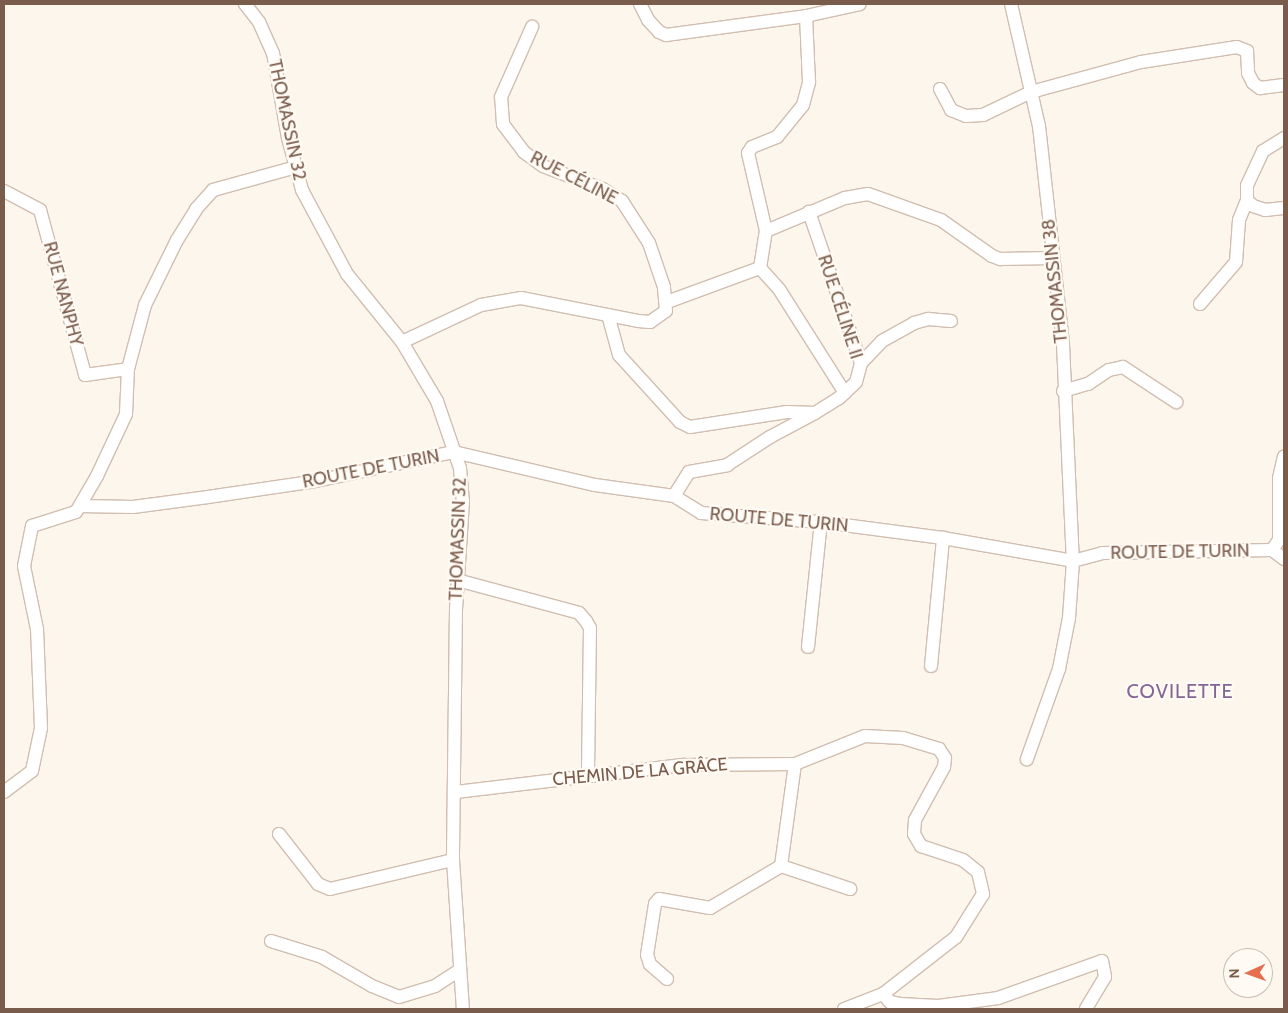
<!DOCTYPE html>
<html>
<head>
<meta charset="utf-8">
<style>
	body { margin:0 }
	#map { position:relative; width:1288px; height:1013px; overflow:hidden; background:#fdf6ec; font-family:Cabin,sans-serif }
	div>[style] { position:absolute }
	.roads { filter:drop-shadow(1px 0 #d1beb0) drop-shadow(-1px 0 #d1beb0) drop-shadow(0 1px #d1beb0) drop-shadow(0 -1px #d1beb0) }
	.street>* { height:12px; margin:-6px; padding:0 6px; transform-origin:6px; border-radius:6px; background:#fff }
	span { translate:-50% -50%; white-space:nowrap; text-align:center; line-height:1.15; -webkit-text-stroke:4.5px #fffaf3; paint-order:stroke }
	.street-label { font-size:18px; color:#7a5c4d }
	.quarter-label { font-size:20px; color:#846695; letter-spacing:1px }
	.frame { position:absolute; inset:0; border:5px solid #7a5c4d; pointer-events:none }
	.north { position:absolute; left:1223px; top:948px; width:50px; height:50px; box-sizing:border-box; background:#fffaf3; border:1px solid #cabbb1; border-radius:50%; rotate:268deg; font-size:14px; font-weight:700; line-height:20px; text-align:center; color:#7a5c4d }
	.north::after { content:''; display:block; margin:auto; width:18px; height:22px; background:#e76f51; clip-path:polygon(50% 0,100% 100%,50% 72%,0 100%) }
</style>
</head>
<body>
<div id="map">
	<div class="roads">
		<div class="street">
			<i style="left:245px;top:4px;width:23px;rotate:52deg"></i>
			<i style="left:259px;top:22px;width:34px;rotate:66deg"></i>
			<i style="left:273px;top:53px;width:86px;rotate:80deg"></i>
			<i style="left:288px;top:138px;width:54px;rotate:74.9deg"></i>
			<i style="left:302px;top:190px;width:95px;rotate:61.8deg"></i>
			<i style="left:347px;top:274px;width:87px;rotate:51deg"></i>
			<i style="left:402px;top:342px;width:69px;rotate:59.3deg"></i>
			<i style="left:437px;top:401px;width:71px;rotate:71.1deg"></i>
			<i style="left:460px;top:468px;width:33px;rotate:85deg"></i>
			<i style="left:463px;top:501px;width:108px;rotate:93.7deg"></i>
			<i style="left:456px;top:609px;width:251px;rotate:90.7deg"></i>
			<i style="left:453px;top:860px;width:149px;rotate:86.2deg"></i>
			<i style="left:640px;top:4px;width:18px;rotate:63deg"></i>
			<i style="left:648px;top:20px;width:16px;rotate:47deg"></i>
			<i style="left:659px;top:32px;width:8px;rotate:23deg"></i>
			<i style="left:666px;top:35px;width:141px;rotate:-7.7deg"></i>
			<i style="left:806px;top:16px;width:55px;rotate:-12.5deg"></i>
			<i style="left:1011px;top:4px;width:125px;rotate:77.1deg"></i>
			<i style="left:1039px;top:126px;width:219px;rotate:83.7deg"></i>
			<i style="left:1063px;top:344px;width:217px;rotate:87.4deg"></i>
			<i style="left:1073px;top:561px;width:57px;rotate:94deg"></i>
			<i style="left:1069px;top:618px;width:52px;rotate:101.1deg"></i>
			<i style="left:1059px;top:669px;width:96px;rotate:109.6deg"></i>
			<i style="left:940px;top:89px;width:24px;rotate:62deg"></i>
			<i style="left:951px;top:110px;width:16px;rotate:22deg"></i>
			<i style="left:966px;top:116px;width:17px;rotate:-3deg"></i>
			<i style="left:983px;top:115px;width:53px;rotate:-25.6deg"></i>
			<i style="left:1031px;top:92px;width:114px;rotate:-15.3deg"></i>
			<i style="left:1141px;top:62px;width:97px;rotate:-8.9deg"></i>
			<i style="left:1237px;top:47px;width:11px;rotate:22deg"></i>
			<i style="left:1247px;top:51px;width:22px;rotate:87deg"></i>
			<i style="left:1248px;top:73px;width:11px;rotate:63deg"></i>
			<i style="left:1253px;top:83px;width:9px;rotate:36deg"></i>
			<i style="left:1260px;top:88px;width:24px;rotate:-7deg"></i>
			<i style="left:1284px;top:138px;width:25px;rotate:148deg"></i>
			<i style="left:1263px;top:151px;width:38px;rotate:115deg"></i>
			<i style="left:1247px;top:186px;width:14px;rotate:90deg"></i>
			<i style="left:1247px;top:200px;width:8px;rotate:45deg"></i>
			<i style="left:1253px;top:206px;width:13px;rotate:18deg"></i>
			<i style="left:1265px;top:210px;width:19px;rotate:-6deg"></i>
			<i style="left:4px;top:191px;width:41px;rotate:27.8deg"></i>
			<i style="left:40px;top:210px;width:171px;rotate:74.7deg"></i>
			<i style="left:85px;top:375px;width:43px;rotate:-7.9deg"></i>
			<i style="left:766px;top:231px;width:86px;rotate:-22.7deg"></i>
			<i style="left:845px;top:198px;width:23px;rotate:-10deg"></i>
			<i style="left:868px;top:194px;width:77px;rotate:19.6deg"></i>
			<i style="left:941px;top:220px;width:62px;rotate:35.2deg"></i>
			<i style="left:992px;top:256px;width:9px;rotate:21deg"></i>
			<i style="left:1000px;top:259px;width:52px;rotate:-1.1deg"></i>
			<i style="left:760px;top:268px;width:28px;rotate:48deg"></i>
			<i style="left:779px;top:289px;width:123px;rotate:57.6deg"></i>
			<i style="left:667px;top:302px;width:99px;rotate:-20.1deg"></i>
			<i style="left:760px;top:268px;width:37px;rotate:-81deg"></i>
			<i style="left:766px;top:231px;width:80px;rotate:-103deg"></i>
			<i style="left:748px;top:153px;width:7px;rotate:-56deg"></i>
			<i style="left:752px;top:147px;width:27px;rotate:-22deg"></i>
			<i style="left:777px;top:137px;width:41px;rotate:-50.9deg"></i>
			<i style="left:803px;top:105px;width:24px;rotate:-75deg"></i>
			<i style="left:809px;top:82px;width:66px;rotate:-92.6deg"></i>
			<i style="left:1200px;top:304px;width:55px;rotate:-49.4deg"></i>
			<i style="left:1236px;top:262px;width:42px;rotate:-85.9deg"></i>
			<i style="left:1239px;top:220px;width:22px;rotate:-68deg"></i>
			<i style="left:608px;top:315px;width:41px;rotate:74.6deg"></i>
			<i style="left:619px;top:355px;width:91px;rotate:47.7deg"></i>
			<i style="left:680px;top:422px;width:11px;rotate:27deg"></i>
			<i style="left:690px;top:427px;width:98px;rotate:-8.8deg"></i>
			<i style="left:787px;top:412px;width:28px;rotate:2deg"></i>
			<i style="left:815px;top:413px;width:28px;rotate:-32deg"></i>
			<i style="left:839px;top:398px;width:23px;rotate:-43deg"></i>
			<i style="left:856px;top:382px;width:20px;rotate:-75deg"></i>
			<i style="left:861px;top:363px;width:160px;rotate:-109deg"></i>
			<i style="left:402px;top:342px;width:87px;rotate:-25.1deg"></i>
			<i style="left:481px;top:305px;width:41px;rotate:-9.9deg"></i>
			<i style="left:521px;top:298px;width:119px;rotate:11.1deg"></i>
			<i style="left:638px;top:321px;width:12px;rotate:5deg"></i>
			<i style="left:650px;top:322px;width:19px;rotate:-35deg"></i>
			<i style="left:666px;top:311px;width:24px;rotate:-95deg"></i>
			<i style="left:664px;top:287px;width:46px;rotate:-108.8deg"></i>
			<i style="left:649px;top:243px;width:50px;rotate:-122.7deg"></i>
			<i style="left:622px;top:201px;width:22px;rotate:-148deg"></i>
			<i style="left:603px;top:189px;width:64px;rotate:-159deg"></i>
			<i style="left:543px;top:166px;width:24px;rotate:-144deg"></i>
			<i style="left:524px;top:152px;width:35px;rotate:-127deg"></i>
			<i style="left:503px;top:124px;width:27px;rotate:-94deg"></i>
			<i style="left:501px;top:97px;width:77px;rotate:-66.1deg"></i>
			<i style="left:861px;top:363px;width:30px;rotate:-46deg"></i>
			<i style="left:882px;top:341px;width:37px;rotate:-29deg"></i>
			<i style="left:914px;top:323px;width:15px;rotate:-16deg"></i>
			<i style="left:928px;top:319px;width:23px;rotate:5deg"></i>
			<i style="left:1063px;top:391px;width:26px;rotate:-16deg"></i>
			<i style="left:1088px;top:384px;width:25px;rotate:-34deg"></i>
			<i style="left:1109px;top:370px;width:14px;rotate:-12deg"></i>
			<i style="left:1123px;top:367px;width:64px;rotate:33.4deg"></i>
			<i style="left:674px;top:496px;width:28px;rotate:-58deg"></i>
			<i style="left:689px;top:472px;width:39px;rotate:-10deg"></i>
			<i style="left:727px;top:465px;width:51px;rotate:-33.1deg"></i>
			<i style="left:770px;top:437px;width:51px;rotate:-28.1deg"></i>
			<i style="left:80px;top:506px;width:53px;rotate:1.1deg"></i>
			<i style="left:133px;top:507px;width:76px;rotate:-7.6deg"></i>
			<i style="left:208px;top:497px;width:109px;rotate:-8.4deg"></i>
			<i style="left:316px;top:481px;width:141px;rotate:-11.9deg"></i>
			<i style="left:454px;top:452px;width:145px;rotate:13.2deg"></i>
			<i style="left:595px;top:485px;width:80px;rotate:7.9deg"></i>
			<i style="left:674px;top:496px;width:32px;rotate:32deg"></i>
			<i style="left:701px;top:513px;width:120px;rotate:4.3deg"></i>
			<i style="left:821px;top:522px;width:123px;rotate:7.5deg"></i>
			<i style="left:943px;top:538px;width:132px;rotate:10deg"></i>
			<i style="left:1073px;top:561px;width:30px;rotate:-15deg"></i>
			<i style="left:1102px;top:553px;width:170px;rotate:-1deg"></i>
			<i style="left:1272px;top:550px;width:12px;rotate:-55deg"></i>
			<i style="left:1279px;top:540px;width:62px;rotate:-90deg"></i>
			<i style="left:1279px;top:478px;width:22px;rotate:-77deg"></i>
			<i style="left:1272px;top:550px;width:15px;rotate:37deg"></i>
			<i style="left:457px;top:580px;width:126px;rotate:15.1deg"></i>
			<i style="left:579px;top:613px;width:11px;rotate:49deg"></i>
			<i style="left:586px;top:621px;width:8px;rotate:60deg"></i>
			<i style="left:590px;top:628px;width:146px;rotate:90.8deg"></i>
			<i style="left:808px;top:647px;width:126px;rotate:-84.1deg"></i>
			<i style="left:931px;top:666px;width:129px;rotate:-84.6deg"></i>
			<i style="left:4px;top:792px;width:35px;rotate:-37deg"></i>
			<i style="left:32px;top:771px;width:44px;rotate:-78.2deg"></i>
			<i style="left:41px;top:728px;width:99px;rotate:-92.3deg"></i>
			<i style="left:37px;top:629px;width:64px;rotate:-101.7deg"></i>
			<i style="left:24px;top:566px;width:41px;rotate:-78.7deg"></i>
			<i style="left:32px;top:526px;width:46px;rotate:-17.7deg"></i>
			<i style="left:76px;top:512px;width:42px;rotate:-59.7deg"></i>
			<i style="left:97px;top:476px;width:68px;rotate:-64.9deg"></i>
			<i style="left:126px;top:414px;width:45px;rotate:-87.5deg"></i>
			<i style="left:128px;top:369px;width:66px;rotate:-75.1deg"></i>
			<i style="left:145px;top:305px;width:72px;rotate:-63.8deg"></i>
			<i style="left:177px;top:240px;width:36px;rotate:-58deg"></i>
			<i style="left:196px;top:209px;width:25px;rotate:-48deg"></i>
			<i style="left:213px;top:190px;width:86px;rotate:-15.5deg"></i>
			<i style="left:456px;top:792px;width:230px;rotate:-6.8deg"></i>
			<i style="left:684px;top:765px;width:111px;rotate:-0.5deg"></i>
			<i style="left:795px;top:764px;width:75px;rotate:-21.8deg"></i>
			<i style="left:865px;top:736px;width:38px;rotate:3deg"></i>
			<i style="left:903px;top:738px;width:38px;rotate:17deg"></i>
			<i style="left:939px;top:749px;width:11px;rotate:56deg"></i>
			<i style="left:945px;top:758px;width:9px;rotate:96deg"></i>
			<i style="left:944px;top:767px;width:60px;rotate:118.7deg"></i>
			<i style="left:915px;top:820px;width:14px;rotate:94deg"></i>
			<i style="left:914px;top:834px;width:14px;rotate:60deg"></i>
			<i style="left:921px;top:846px;width:44px;rotate:18.4deg"></i>
			<i style="left:963px;top:860px;width:19px;rotate:39deg"></i>
			<i style="left:978px;top:872px;width:23px;rotate:77deg"></i>
			<i style="left:983px;top:894px;width:51px;rotate:122.1deg"></i>
			<i style="left:956px;top:937px;width:93px;rotate:142deg"></i>
			<i style="left:883px;top:994px;width:11px;rotate:49deg"></i>
			<i style="left:890px;top:1002px;width:10px;rotate:11deg"></i>
			<i style="left:900px;top:1004px;width:38px;rotate:3deg"></i>
			<i style="left:938px;top:1006px;width:61px;rotate:-7.6deg"></i>
			<i style="left:998px;top:998px;width:110px;rotate:-19.6deg"></i>
			<i style="left:1102px;top:961px;width:16px;rotate:79deg"></i>
			<i style="left:1105px;top:977px;width:37px;rotate:121deg"></i>
			<i style="left:279px;top:834px;width:63px;rotate:52deg"></i>
			<i style="left:318px;top:884px;width:13px;rotate:23deg"></i>
			<i style="left:330px;top:889px;width:126px;rotate:-13.3deg"></i>
			<i style="left:781px;top:866px;width:103px;rotate:-82.2deg"></i>
			<i style="left:271px;top:941px;width:53px;rotate:17.4deg"></i>
			<i style="left:322px;top:957px;width:58px;rotate:30.1deg"></i>
			<i style="left:372px;top:986px;width:29px;rotate:22deg"></i>
			<i style="left:399px;top:997px;width:38px;rotate:-17deg"></i>
			<i style="left:435px;top:986px;width:30px;rotate:-33deg"></i>
			<i style="left:667px;top:979px;width:23px;rotate:-139deg"></i>
			<i style="left:650px;top:964px;width:9px;rotate:-108deg"></i>
			<i style="left:647px;top:955px;width:52px;rotate:-81.1deg"></i>
			<i style="left:655px;top:904px;width:6px;rotate:-51deg"></i>
			<i style="left:659px;top:899px;width:52px;rotate:10deg"></i>
			<i style="left:710px;top:908px;width:82px;rotate:-30.6deg"></i>
			<i style="left:781px;top:866px;width:73px;rotate:18.4deg"></i>
			<i style="left:844px;top:1009px;width:42px;rotate:-21deg"></i>
		</div>
	</div>
	<div class="street-label">
		<span style="left:287px;top:120px;rotate:78deg">THOMASSIN 32</span>
		<span style="left:574px;top:178px;rotate:27deg">RUE CÉLINE</span>
		<span style="left:1055px;top:281px;rotate:-96deg">THOMASSIN 38</span>
		<span style="left:63px;top:294px;rotate:75deg">RUE NANPHY</span>
		<span style="left:840px;top:307px;rotate:72deg">RUE CÉLINE II</span>
		<span style="left:371px;top:469px;rotate:-11deg">ROUTE DE TURIN</span>
		<span style="left:779px;top:520px;rotate:5deg">ROUTE DE TURIN</span>
		<span style="left:458px;top:539px;rotate:-88deg">THOMASSIN 32</span>
		<span style="left:1180px;top:552px;rotate:-1deg">ROUTE DE TURIN</span>
		<span style="left:640px;top:772px;rotate:-5deg">CHEMIN DE LA GRÂCE</span>
	</div>
	<div class="quarter-label">
		<span style="left:1180px;top:691px">COVILETTE</span>
	</div>
	<div class="frame"></div>
	<div class="north">N</div>
</div>
</body>
</html>
